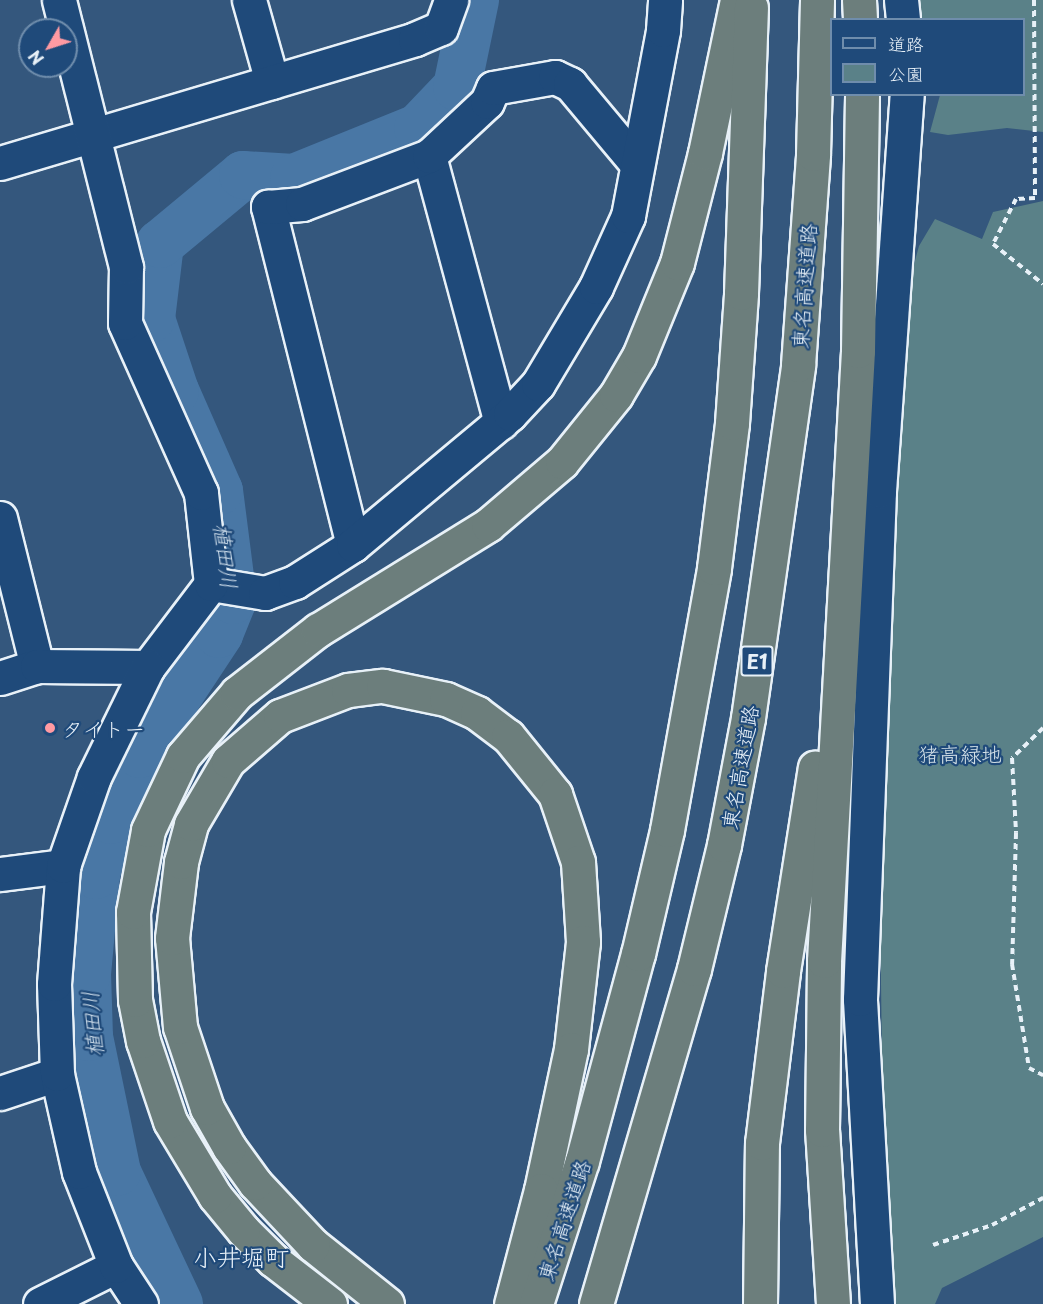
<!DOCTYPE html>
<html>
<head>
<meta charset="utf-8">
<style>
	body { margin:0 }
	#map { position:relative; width:1043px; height:1304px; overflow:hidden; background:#34577d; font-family:"Playpen Sans","Klee One",sans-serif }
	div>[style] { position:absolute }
	.green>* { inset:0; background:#5a8188 }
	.river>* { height:48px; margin:-24px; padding:0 24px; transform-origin:24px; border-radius:24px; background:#4977a5 }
	.path>* { height:4px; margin-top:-2px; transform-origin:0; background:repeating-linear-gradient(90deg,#e8f1f8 0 6px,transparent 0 10.5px) }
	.roads { filter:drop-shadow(2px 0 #e8f1f8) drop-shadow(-2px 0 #e8f1f8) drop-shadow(0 2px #e8f1f8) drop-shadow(0 -2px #e8f1f8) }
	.minor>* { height:33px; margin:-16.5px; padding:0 16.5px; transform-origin:16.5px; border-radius:16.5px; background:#1f4a7a }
	.highway>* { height:33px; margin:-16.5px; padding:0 16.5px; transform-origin:16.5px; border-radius:16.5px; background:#6c7e7c }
	.dots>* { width:16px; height:16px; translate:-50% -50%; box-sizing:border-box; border:3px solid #1f4a7a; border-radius:50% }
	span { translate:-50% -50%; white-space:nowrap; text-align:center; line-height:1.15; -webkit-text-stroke:4.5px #1f4a7a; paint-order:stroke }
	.shield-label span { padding:2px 4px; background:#1f4a7a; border:2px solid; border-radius:4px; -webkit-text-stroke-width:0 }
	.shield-label { font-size:20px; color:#e8f1f8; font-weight:700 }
	.street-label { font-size:21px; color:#e8f1f8 }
	.poi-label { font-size:21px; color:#e8f1f8 }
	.left { translate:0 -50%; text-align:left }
	.park-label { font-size:21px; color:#d3e0e7 }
	.water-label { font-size:22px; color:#d0dfec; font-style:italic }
	.quarter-label { font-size:24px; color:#e8f1f8 }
	.legend { position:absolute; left:830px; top:18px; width:195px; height:78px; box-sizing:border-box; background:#1f4a7a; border:2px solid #6f8dac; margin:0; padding:8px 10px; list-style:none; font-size:18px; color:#e8f1f8 }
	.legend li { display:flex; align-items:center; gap:12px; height:30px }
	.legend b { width:30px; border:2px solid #6f8dac }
	.north { position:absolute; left:18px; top:18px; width:60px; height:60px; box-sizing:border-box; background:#1f4a7a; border:2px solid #6f8dac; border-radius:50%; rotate:231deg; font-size:16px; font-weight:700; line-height:24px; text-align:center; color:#e8f1f8 }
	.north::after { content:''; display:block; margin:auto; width:21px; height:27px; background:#ff9aa2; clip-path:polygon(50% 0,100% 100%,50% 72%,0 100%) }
</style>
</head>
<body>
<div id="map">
	<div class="green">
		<i style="clip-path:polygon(918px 0,1043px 0,1043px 132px,1007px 128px,948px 135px,930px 132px,940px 95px,1024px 94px,1024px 20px,919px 19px)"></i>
		<i style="clip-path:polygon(1043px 201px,1043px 1237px,942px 1288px,935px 1304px,895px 1304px,883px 1146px,878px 737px,901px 312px,919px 246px,935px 219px,982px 239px,993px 212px)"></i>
	</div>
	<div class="river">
		<i style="left:179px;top:1304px;width:146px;rotate:-115.2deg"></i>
		<i style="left:117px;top:1172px;width:138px;rotate:-101.7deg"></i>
		<i style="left:89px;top:1037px;width:63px;rotate:-91.8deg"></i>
		<i style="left:87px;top:974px;width:99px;rotate:-84.8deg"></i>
		<i style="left:96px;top:875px;width:57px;rotate:-74.7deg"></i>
		<i style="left:111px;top:820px;width:72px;rotate:-66.3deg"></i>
		<i style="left:140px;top:754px;width:144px;rotate:-56.6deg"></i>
		<i style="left:219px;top:634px;width:37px;rotate:-68deg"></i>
		<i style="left:233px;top:600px;width:110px;rotate:-97.3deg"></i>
		<i style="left:219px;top:491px;width:109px;rotate:-113.7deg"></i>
		<i style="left:175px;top:391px;width:76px;rotate:-108.4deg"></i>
		<i style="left:151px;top:319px;width:76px;rotate:-83.2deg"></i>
		<i style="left:160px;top:244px;width:108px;rotate:-39.7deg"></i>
		<i style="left:243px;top:175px;width:51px;rotate:3.4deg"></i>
		<i style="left:294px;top:178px;width:134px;rotate:-22deg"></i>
		<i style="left:418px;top:128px;width:57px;rotate:-46.4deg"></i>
		<i style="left:457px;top:87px;width:89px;rotate:-78.3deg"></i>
	</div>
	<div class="path">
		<i style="left:1034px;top:0;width:198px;rotate:89.7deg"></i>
		<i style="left:1035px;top:198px;width:19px;rotate:177deg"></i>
		<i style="left:1016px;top:199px;width:51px;rotate:117.1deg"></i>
		<i style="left:993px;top:244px;width:64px;rotate:38.7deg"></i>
		<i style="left:1043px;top:728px;width:43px;rotate:135.9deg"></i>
		<i style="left:1012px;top:758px;width:75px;rotate:86.9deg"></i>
		<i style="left:1016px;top:833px;width:131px;rotate:91.7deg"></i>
		<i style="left:1012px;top:964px;width:105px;rotate:80.7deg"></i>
		<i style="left:1029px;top:1068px;width:16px;rotate:27deg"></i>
		<i style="left:933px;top:1245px;width:62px;rotate:-18.7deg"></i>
		<i style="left:992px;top:1225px;width:58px;rotate:-27.9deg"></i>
	</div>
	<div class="roads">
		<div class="minor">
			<i style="left:249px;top:0;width:85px;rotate:74.3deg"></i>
			<i style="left:901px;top:0;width:20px;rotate:84deg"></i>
			<i style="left:429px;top:156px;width:276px;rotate:74.9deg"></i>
			<i style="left:0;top:163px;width:433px;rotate:-16.6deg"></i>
			<i style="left:415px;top:39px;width:28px;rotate:-23deg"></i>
			<i style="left:441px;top:28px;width:30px;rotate:-70deg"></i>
			<i style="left:0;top:518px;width:153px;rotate:76deg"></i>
			<i style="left:353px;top:545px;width:349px;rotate:-104.1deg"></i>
			<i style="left:268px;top:207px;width:34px;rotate:-5deg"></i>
			<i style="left:302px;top:204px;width:136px;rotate:-20.7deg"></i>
			<i style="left:429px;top:156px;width:79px;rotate:-43deg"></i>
			<i style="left:487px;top:102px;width:15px;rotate:-67deg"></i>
			<i style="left:493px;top:88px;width:63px;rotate:-10.1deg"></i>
			<i style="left:555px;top:77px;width:17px;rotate:25deg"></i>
			<i style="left:570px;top:84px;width:103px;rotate:50.1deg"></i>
			<i style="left:211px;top:584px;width:55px;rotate:9.5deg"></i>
			<i style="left:265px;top:593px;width:32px;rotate:-20deg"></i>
			<i style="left:295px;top:582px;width:69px;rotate:-32.5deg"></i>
			<i style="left:353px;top:545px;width:204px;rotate:-39.8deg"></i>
			<i style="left:510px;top:414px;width:41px;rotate:-47deg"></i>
			<i style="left:538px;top:384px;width:113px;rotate:-59.1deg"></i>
			<i style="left:596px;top:287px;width:78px;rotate:-65.7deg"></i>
			<i style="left:628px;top:216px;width:189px;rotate:-79.3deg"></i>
			<i style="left:663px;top:30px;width:30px;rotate:-86deg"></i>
			<i style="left:0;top:678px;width:39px;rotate:-18deg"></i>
			<i style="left:37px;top:666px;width:111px;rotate:0.5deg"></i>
			<i style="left:148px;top:667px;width:104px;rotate:-52.8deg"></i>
			<i style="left:211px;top:584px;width:92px;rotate:-96.3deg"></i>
			<i style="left:201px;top:493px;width:186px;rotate:-114.1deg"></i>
			<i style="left:125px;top:323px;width:56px;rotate:-89deg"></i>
			<i style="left:126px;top:267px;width:275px;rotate:-104.1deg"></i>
			<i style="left:0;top:874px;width:64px;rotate:-7.2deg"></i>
			<i style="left:0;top:1093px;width:60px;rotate:-18.4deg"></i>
			<i style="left:40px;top:1304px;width:85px;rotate:-26.6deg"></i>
			<i style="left:141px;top:1304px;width:45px;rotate:-123.3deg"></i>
			<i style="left:116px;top:1266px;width:101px;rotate:-111.5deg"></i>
			<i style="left:79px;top:1172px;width:100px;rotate:-102.7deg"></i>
			<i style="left:57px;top:1074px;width:90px;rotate:-91.9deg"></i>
			<i style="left:54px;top:984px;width:118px;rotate:-85.6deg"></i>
			<i style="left:63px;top:866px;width:94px;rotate:-70.8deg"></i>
			<i style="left:94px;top:777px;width:123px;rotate:-63.9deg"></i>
			<i style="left:877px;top:1304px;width:305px;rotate:-93.2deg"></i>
			<i style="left:860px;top:999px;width:508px;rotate:-87.86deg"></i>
			<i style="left:879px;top:491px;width:398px;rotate:-86deg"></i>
		</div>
		<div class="highway">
			<i style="left:859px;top:0;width:20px;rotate:87deg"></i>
			<i style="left:330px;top:1304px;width:72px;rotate:-142.3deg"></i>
			<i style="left:273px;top:1260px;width:42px;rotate:-135deg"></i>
			<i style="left:243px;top:1230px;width:44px;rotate:-129.5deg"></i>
			<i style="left:215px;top:1196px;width:87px;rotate:-121deg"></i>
			<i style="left:170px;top:1121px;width:84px;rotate:-108.6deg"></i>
			<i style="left:143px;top:1041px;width:42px;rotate:-101deg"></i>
			<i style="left:135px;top:1000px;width:88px;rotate:-91.3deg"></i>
			<i style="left:133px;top:912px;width:83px;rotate:-79.6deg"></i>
			<i style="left:148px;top:830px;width:82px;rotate:-64.7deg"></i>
			<i style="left:183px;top:756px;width:83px;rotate:-49.4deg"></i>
			<i style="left:237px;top:693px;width:103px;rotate:-37.9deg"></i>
			<i style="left:318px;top:630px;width:200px;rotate:-31.7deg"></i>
			<i style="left:488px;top:525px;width:97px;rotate:-40.4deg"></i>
			<i style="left:562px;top:462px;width:86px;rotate:-51.1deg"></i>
			<i style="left:616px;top:395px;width:45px;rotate:-59.5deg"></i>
			<i style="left:639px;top:356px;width:100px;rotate:-67.8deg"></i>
			<i style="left:677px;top:263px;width:114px;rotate:-75.7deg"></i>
			<i style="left:705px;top:153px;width:156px;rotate:-78.2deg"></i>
			<i style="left:387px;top:1304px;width:95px;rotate:-141.4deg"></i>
			<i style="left:313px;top:1245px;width:85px;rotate:-133.1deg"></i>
			<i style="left:255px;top:1183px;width:44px;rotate:-125.8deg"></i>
			<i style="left:229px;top:1147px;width:45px;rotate:-119.4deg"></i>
			<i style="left:207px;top:1108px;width:85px;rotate:-108.4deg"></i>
			<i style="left:180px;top:1027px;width:89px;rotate:-95.1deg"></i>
			<i style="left:172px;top:938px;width:77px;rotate:-83.2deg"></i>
			<i style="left:181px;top:862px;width:39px;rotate:-75deg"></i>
			<i style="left:191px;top:824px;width:73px;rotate:-59.6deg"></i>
			<i style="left:228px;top:761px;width:69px;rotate:-40.9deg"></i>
			<i style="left:280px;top:716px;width:73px;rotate:-20.9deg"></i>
			<i style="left:348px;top:690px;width:35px;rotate:-7deg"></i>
			<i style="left:383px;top:686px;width:64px;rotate:11.7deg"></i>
			<i style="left:446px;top:699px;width:34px;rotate:24deg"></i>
			<i style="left:477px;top:713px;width:39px;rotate:37deg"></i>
			<i style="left:508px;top:736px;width:75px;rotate:51deg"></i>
			<i style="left:555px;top:794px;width:72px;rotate:71.3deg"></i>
			<i style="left:578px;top:862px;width:80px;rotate:86.4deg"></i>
			<i style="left:583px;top:942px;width:108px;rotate:96.4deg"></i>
			<i style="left:571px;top:1049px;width:144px;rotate:102deg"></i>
			<i style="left:541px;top:1190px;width:118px;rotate:104.7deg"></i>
			<i style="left:536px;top:1304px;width:150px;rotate:-72.2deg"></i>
			<i style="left:582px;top:1161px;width:214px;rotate:-74.9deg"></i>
			<i style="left:638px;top:954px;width:127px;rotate:-76.8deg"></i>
			<i style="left:667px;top:830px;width:266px;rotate:-79.8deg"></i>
			<i style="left:714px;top:568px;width:146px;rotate:-82.9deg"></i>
			<i style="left:732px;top:423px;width:130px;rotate:-86deg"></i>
			<i style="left:741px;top:293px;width:286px;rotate:-88deg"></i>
			<i style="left:596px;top:1304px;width:349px;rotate:-73.7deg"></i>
			<i style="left:694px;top:969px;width:128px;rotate:-76.4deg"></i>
			<i style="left:724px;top:845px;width:129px;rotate:-79.3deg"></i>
			<i style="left:748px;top:718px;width:357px;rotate:-81.9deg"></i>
			<i style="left:798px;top:365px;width:212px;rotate:-85.9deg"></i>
			<i style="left:813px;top:154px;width:154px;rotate:-88.5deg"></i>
			<i style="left:760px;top:1304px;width:161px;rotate:-89.3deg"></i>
			<i style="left:762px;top:1143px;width:173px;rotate:-83deg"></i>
			<i style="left:783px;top:971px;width:206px;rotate:-81.1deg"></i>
			<i style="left:833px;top:1304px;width:174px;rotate:-93.6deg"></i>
			<i style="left:822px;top:1130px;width:169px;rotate:-89.3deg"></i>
			<i style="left:824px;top:961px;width:611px;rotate:-86.81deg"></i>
			<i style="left:858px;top:351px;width:257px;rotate:-89.1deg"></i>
		</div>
	</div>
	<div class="dots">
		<i style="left:50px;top:728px;background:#ff9aa2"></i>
	</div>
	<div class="shield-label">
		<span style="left:757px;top:661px">E1</span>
	</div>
	<div class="street-label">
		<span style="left:803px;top:286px;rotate:-86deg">東名高速道路</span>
		<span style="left:739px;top:767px;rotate:-80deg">東名高速道路</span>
		<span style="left:563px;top:1220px;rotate:-72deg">東名高速道路</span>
	</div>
	<div class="poi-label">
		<span class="left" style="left:62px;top:728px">タイトー</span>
	</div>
	<div class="park-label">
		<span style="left:960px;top:753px">猪高緑地</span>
	</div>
	<div class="water-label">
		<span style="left:227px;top:556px;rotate:83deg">植田川</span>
		<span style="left:91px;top:1024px;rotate:-95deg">植田川</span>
	</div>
	<div class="quarter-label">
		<span style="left:241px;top:1257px">小井堀町</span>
	</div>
	<ul class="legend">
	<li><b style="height:8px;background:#1f4a7a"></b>道路</li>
	<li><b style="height:16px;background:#5a8188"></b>公園</li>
	</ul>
	<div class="north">N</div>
</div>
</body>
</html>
